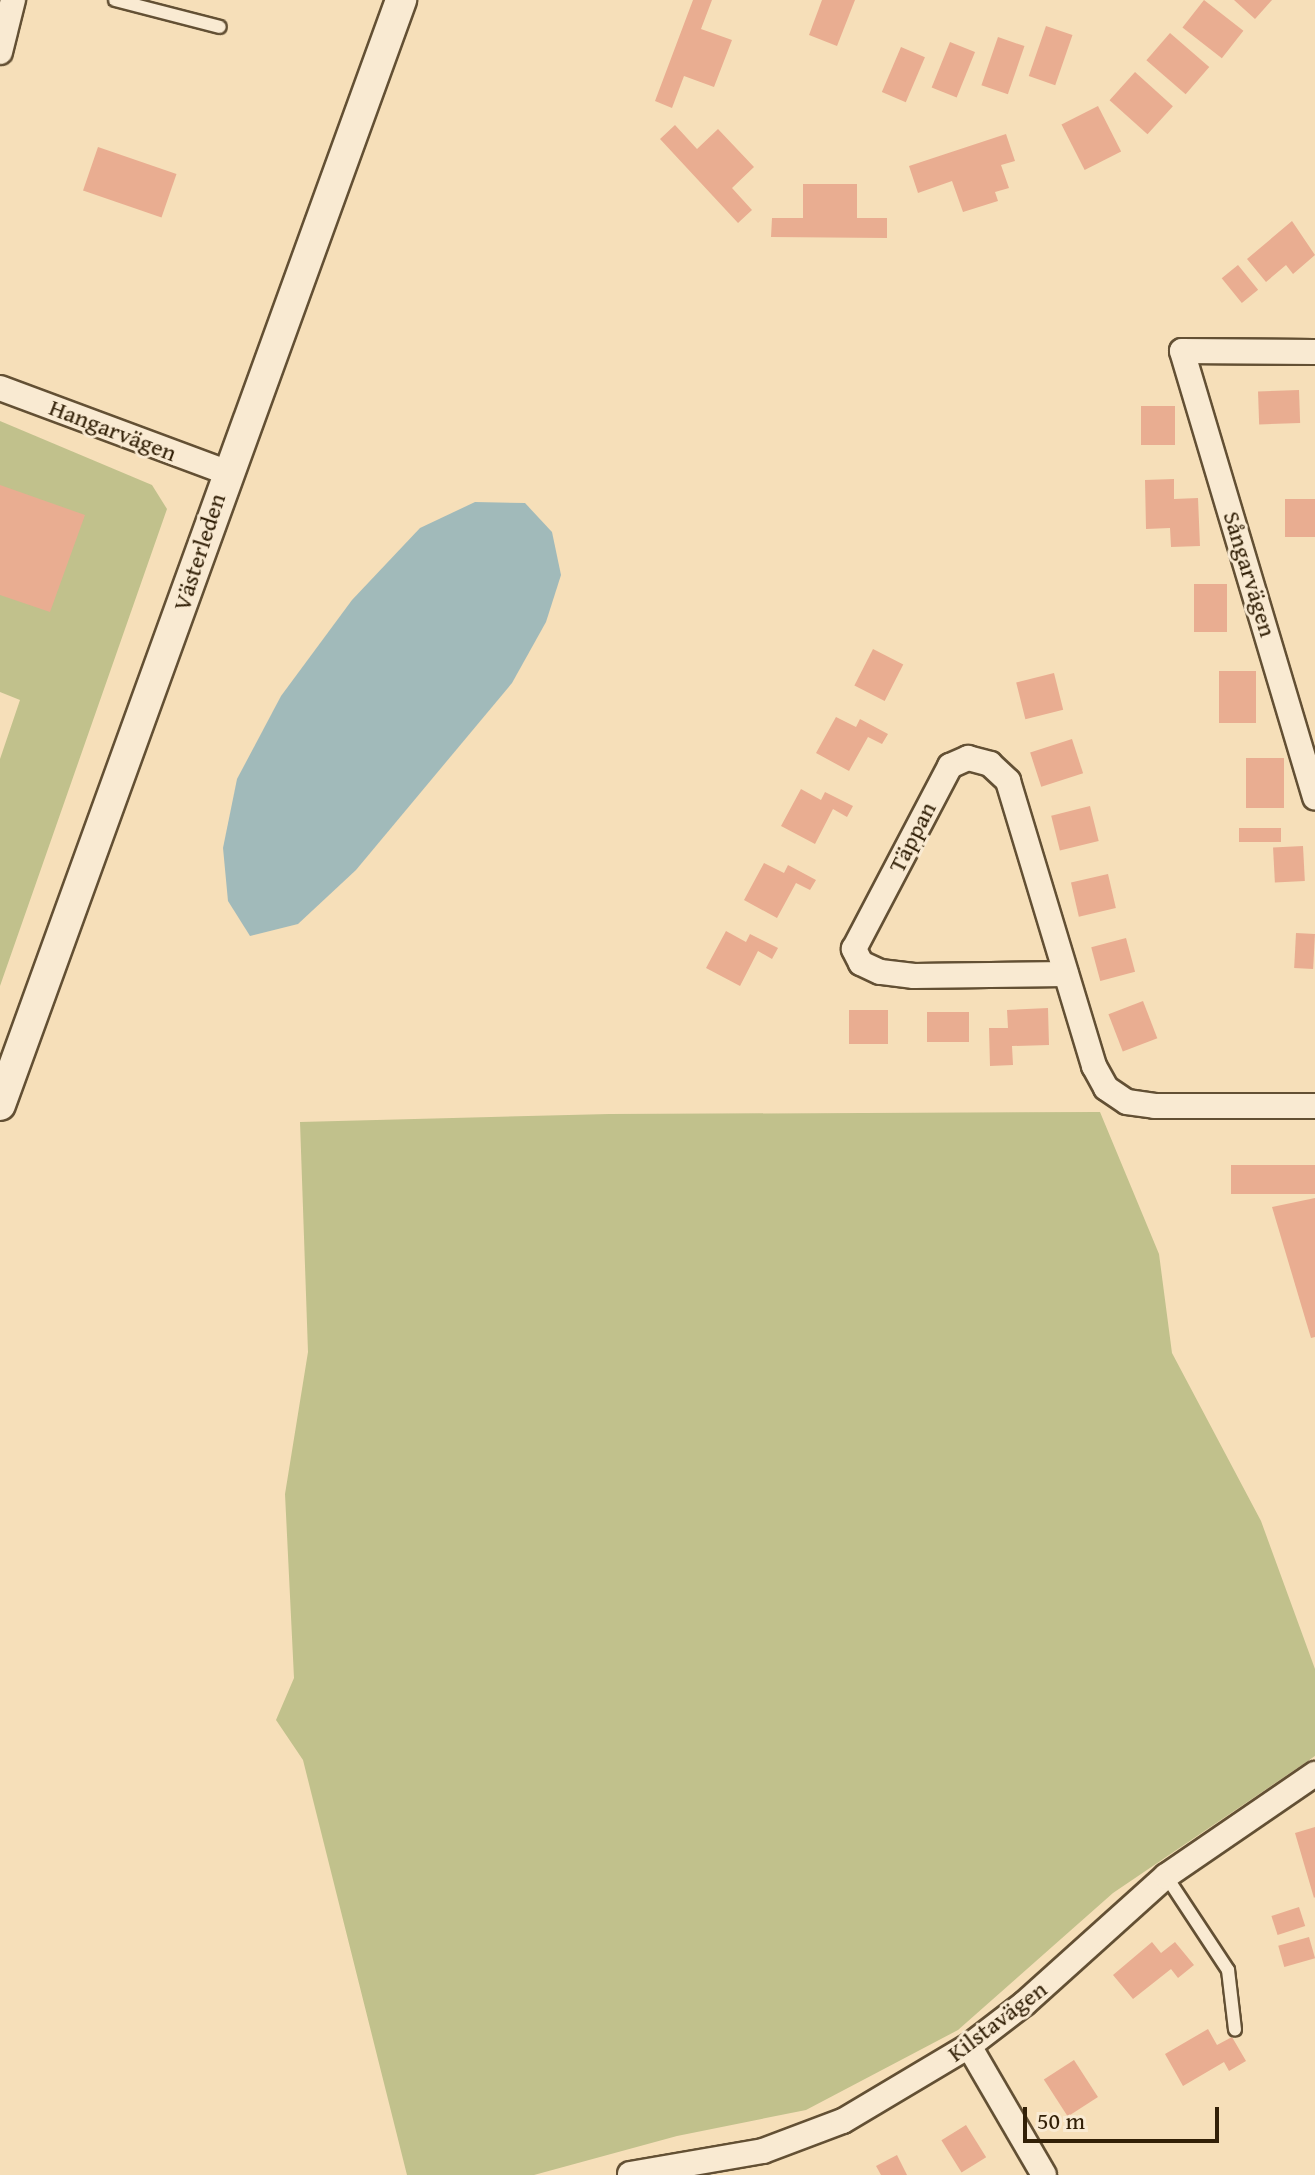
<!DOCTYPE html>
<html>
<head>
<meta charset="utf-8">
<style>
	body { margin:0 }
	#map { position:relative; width:1315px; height:2175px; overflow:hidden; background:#f6dfb9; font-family:"Gentium Book Plus",serif }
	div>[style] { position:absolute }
	.green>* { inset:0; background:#c1c18c }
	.water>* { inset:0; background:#a1baba }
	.building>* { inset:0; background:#e9ad91; transform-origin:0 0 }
	.roads { filter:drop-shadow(2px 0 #635034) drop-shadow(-2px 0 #635034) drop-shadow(0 2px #635034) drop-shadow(0 -2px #635034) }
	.service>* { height:12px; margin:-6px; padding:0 6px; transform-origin:6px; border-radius:6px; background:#f9ead2 }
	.minor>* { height:24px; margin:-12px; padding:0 12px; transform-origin:12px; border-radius:12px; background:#f9ead2 }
	.tertiary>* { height:30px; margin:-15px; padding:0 15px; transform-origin:15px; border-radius:15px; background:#f9ead2 }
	span { translate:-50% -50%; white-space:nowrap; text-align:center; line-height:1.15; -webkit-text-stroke:6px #f9ead2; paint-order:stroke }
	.street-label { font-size:24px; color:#322007 }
	.scale { position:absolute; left:1023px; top:2107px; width:196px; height:36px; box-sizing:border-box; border:4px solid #322007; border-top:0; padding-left:10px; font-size:24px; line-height:28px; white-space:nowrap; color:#322007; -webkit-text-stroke:6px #f9ead2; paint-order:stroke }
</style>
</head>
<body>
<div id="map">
	<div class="green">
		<i style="clip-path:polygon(0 421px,152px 485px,167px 509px,0 986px,0 759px,20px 700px,0 692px)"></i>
		<i style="clip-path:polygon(1100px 1112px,1159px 1254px,1172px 1353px,1261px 1521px,1315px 1669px,1315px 1756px,1113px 1893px,958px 2030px,806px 2110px,677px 2136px,534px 2175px,407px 2175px,303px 1760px,276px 1720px,294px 1678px,285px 1494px,308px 1352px,300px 1122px,609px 1114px)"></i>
	</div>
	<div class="water">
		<i style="clip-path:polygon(475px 502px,525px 503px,552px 532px,561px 575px,546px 622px,512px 683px,356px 870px,298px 924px,250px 936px,228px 901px,223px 848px,237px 779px,281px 696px,352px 600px,420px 528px)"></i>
	</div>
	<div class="building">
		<i style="clip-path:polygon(693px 0,712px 0,701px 29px,732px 40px,714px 87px,684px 76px,672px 108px,655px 101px)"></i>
		<i style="clip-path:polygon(822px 0,855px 0,837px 46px,809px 35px)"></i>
		<i style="left:1204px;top:0;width:50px;height:35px;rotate:38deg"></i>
		<i style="clip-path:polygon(1234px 0,1272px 0,1255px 19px)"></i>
		<i style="left:1046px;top:26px;width:28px;height:53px;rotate:19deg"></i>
		<i style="left:1170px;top:33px;width:52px;height:36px;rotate:41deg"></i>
		<i style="left:998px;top:37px;width:28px;height:51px;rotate:19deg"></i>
		<i style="left:950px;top:42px;width:27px;height:49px;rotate:22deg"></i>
		<i style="left:901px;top:47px;width:26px;height:49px;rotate:23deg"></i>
		<i style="left:1135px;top:72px;width:51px;height:38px;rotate:42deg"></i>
		<i style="left:1098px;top:106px;width:51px;height:41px;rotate:63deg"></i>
		<i style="clip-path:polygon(675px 125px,697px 149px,718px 129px,754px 167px,732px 188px,752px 210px,738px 223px,660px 139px)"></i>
		<i style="clip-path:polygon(1006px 134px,1015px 161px,1001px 165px,1009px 188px,995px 192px,998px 201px,963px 212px,952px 181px,918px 193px,909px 166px)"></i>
		<i style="left:98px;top:147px;width:83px;height:46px;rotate:19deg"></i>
		<i style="clip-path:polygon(803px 184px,857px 184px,857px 218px,887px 218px,887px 238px,771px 237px,772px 218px,803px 218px)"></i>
		<i style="clip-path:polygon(1292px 221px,1315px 255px,1293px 274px,1286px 265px,1266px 282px,1247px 259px)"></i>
		<i style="left:1238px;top:265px;width:32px;height:21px;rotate:51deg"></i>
		<i style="left:1299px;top:390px;width:33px;height:41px;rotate:88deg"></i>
		<i style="left:1175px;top:406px;width:39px;height:34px;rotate:90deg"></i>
		<i style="clip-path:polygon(1174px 479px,1174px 499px,1198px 498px,1200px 546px,1171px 547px,1170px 528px,1146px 529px,1145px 480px)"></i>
		<i style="clip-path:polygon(0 485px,85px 515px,50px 612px,0 595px)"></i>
		<i style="left:1285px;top:499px;width:30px;height:38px"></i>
		<i style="left:1194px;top:584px;width:33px;height:48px"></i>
		<i style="left:873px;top:649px;width:34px;height:41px;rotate:27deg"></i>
		<i style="left:1219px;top:671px;width:37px;height:52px"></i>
		<i style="left:1054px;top:673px;width:38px;height:39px;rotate:76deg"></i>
		<i style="clip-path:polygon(836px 717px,856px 727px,860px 719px,888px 734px,882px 744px,868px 737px,849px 771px,816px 753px)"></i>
		<i style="left:1072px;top:739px;width:36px;height:44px;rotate:72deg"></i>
		<i style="left:1246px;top:758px;width:38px;height:50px"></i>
		<i style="clip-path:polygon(801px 789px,821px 800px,825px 792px,853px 806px,847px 817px,833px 809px,815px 844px,781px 826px)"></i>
		<i style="left:1090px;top:806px;width:36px;height:40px;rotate:76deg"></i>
		<i style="left:1239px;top:828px;width:42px;height:14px"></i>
		<i style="left:1303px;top:846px;width:35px;height:30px;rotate:87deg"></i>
		<i style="clip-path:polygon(764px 863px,784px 873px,788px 865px,816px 880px,810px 890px,796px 883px,777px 918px,744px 900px)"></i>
		<i style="left:1108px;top:874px;width:35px;height:38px;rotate:77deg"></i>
		<i style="clip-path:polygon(726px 931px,746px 942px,750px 934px,778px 948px,772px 959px,758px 951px,740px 986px,706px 968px)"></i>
		<i style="left:1296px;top:933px;width:19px;height:35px;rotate:3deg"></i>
		<i style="left:1126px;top:938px;width:35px;height:36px;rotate:75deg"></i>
		<i style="left:1143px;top:1001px;width:40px;height:37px;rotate:69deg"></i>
		<i style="clip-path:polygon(1048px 1008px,1049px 1045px,1012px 1046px,1013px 1065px,990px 1066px,989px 1028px,1008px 1028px,1007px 1010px)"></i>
		<i style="left:849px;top:1010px;width:39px;height:34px"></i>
		<i style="left:927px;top:1012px;width:42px;height:30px"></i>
		<i style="left:1315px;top:1165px;width:29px;height:84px;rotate:90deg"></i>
		<i style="clip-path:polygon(1315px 1198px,1315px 1337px,1311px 1338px,1272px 1207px)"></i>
		<i style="clip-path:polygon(1315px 1827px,1315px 1897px,1314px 1898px,1295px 1833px)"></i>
		<i style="left:1299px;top:1907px;width:20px;height:29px;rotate:72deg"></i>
		<i style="left:1309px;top:1937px;width:22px;height:32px;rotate:74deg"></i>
		<i style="clip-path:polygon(1152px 1942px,1161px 1953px,1175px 1942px,1194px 1965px,1178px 1978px,1171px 1969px,1133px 1999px,1113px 1975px)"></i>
		<i style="clip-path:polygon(1208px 2029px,1217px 2045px,1232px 2037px,1246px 2061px,1229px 2071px,1224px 2062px,1183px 2086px,1165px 2054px)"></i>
		<i style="left:1074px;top:2060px;width:44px;height:36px;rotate:57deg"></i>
		<i style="left:966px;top:2125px;width:38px;height:29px;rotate:58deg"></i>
		<i style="clip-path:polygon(897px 2155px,907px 2175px,881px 2175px,876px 2166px)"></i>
	</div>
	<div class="roads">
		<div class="service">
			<i style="left:115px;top:0;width:108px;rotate:14.4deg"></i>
			<i style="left:1166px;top:1876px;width:113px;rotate:56.6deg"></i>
			<i style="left:1228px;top:1970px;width:60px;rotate:83.3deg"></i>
		</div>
		<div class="minor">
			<i style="left:0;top:52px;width:54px;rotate:-76deg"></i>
			<i style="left:1315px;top:352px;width:133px;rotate:-179.6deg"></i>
			<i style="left:1182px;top:351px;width:466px;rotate:73.4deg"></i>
			<i style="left:0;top:388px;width:241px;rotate:20.4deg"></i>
			<i style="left:1066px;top:974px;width:152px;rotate:179.2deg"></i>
			<i style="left:914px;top:976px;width:34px;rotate:-173deg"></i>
			<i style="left:880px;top:972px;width:21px;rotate:-155deg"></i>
			<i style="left:861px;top:963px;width:16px;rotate:-117deg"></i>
			<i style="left:854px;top:949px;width:207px;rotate:-62.3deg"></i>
			<i style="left:950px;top:766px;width:20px;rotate:-24deg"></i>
			<i style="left:968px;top:758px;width:23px;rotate:15deg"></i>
			<i style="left:990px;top:764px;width:25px;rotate:43deg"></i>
			<i style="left:1008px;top:781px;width:298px;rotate:73.2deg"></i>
			<i style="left:1094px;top:1066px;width:25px;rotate:61deg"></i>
			<i style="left:1106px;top:1088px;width:25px;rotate:34deg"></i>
			<i style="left:1127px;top:1102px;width:28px;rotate:8deg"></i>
			<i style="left:1155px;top:1106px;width:160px"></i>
			<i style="left:969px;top:2046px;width:149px;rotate:59.8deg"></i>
			<i style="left:630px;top:2174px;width:135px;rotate:-9.8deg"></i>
			<i style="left:763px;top:2151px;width:85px;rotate:-20.6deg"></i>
			<i style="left:843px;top:2121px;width:147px;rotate:-30.8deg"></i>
			<i style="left:969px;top:2046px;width:71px;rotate:-37.5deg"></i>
			<i style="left:1025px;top:2003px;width:190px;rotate:-42deg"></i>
			<i style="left:1166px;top:1876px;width:181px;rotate:-34.4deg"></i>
		</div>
		<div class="tertiary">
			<i style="left:0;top:1105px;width:1176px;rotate:-70.05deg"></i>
		</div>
	</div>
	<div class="street-label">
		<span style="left:113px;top:430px;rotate:21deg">Hangarvägen</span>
		<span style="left:199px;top:552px;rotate:-72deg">Västerleden</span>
		<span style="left:1250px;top:574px;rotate:73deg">Sångarvägen</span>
		<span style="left:912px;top:837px;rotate:-63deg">Täppan</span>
		<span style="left:997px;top:2021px;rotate:-37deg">Kilstavägen</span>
	</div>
	<div class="scale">50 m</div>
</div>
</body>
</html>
